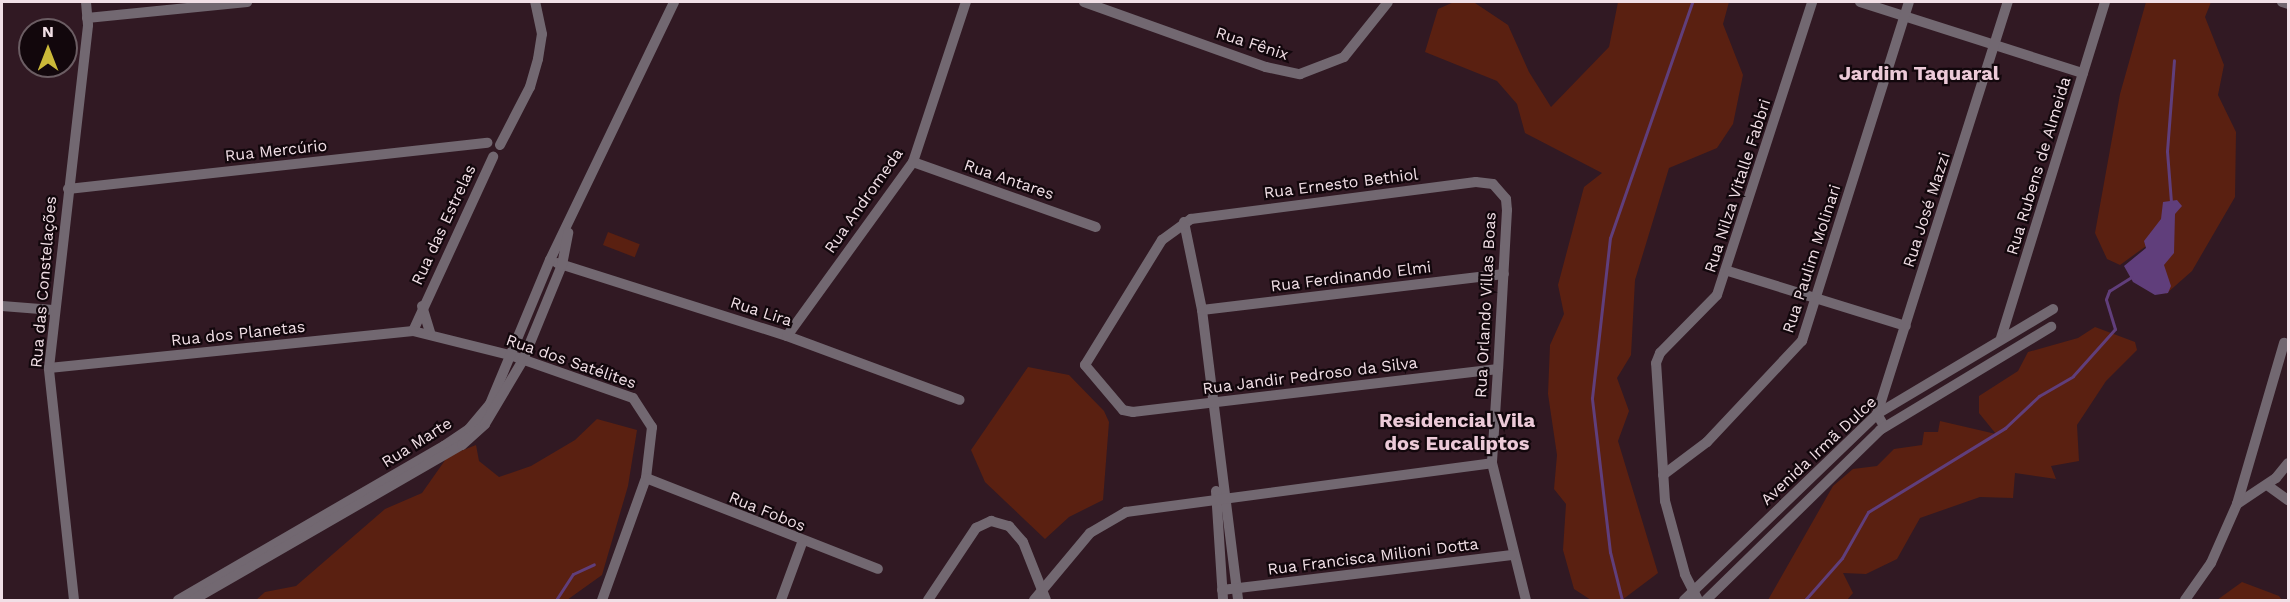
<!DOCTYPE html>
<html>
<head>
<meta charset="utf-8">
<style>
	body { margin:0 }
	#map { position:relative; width:2290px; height:602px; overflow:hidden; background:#311923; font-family:"Work Sans",sans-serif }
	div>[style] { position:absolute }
	.green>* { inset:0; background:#5a2011; transform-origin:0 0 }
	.water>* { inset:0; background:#603e7b }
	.stream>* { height:3px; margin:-1.5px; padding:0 1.5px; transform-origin:1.5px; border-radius:1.5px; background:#603e7b }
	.minor>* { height:10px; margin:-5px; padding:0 5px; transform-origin:5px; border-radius:5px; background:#726871 }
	span { translate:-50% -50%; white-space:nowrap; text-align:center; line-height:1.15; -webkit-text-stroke:4.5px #12070c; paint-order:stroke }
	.street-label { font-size:16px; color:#f1dfe6 }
	.quarter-label { font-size:20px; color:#eccad8; font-weight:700 }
	.frame { position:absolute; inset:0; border:3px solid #f1dfe6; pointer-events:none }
	.north { position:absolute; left:18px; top:18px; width:60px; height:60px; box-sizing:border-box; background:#12070c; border:2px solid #6b5d63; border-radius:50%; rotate:0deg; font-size:16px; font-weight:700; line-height:24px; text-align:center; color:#f1dfe6 }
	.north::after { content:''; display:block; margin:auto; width:21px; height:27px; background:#cbb939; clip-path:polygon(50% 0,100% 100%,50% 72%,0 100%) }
</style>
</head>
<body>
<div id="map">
	<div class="green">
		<i style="clip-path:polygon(1454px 2px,1475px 3px,1508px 25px,1529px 72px,1551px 107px,1609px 47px,1618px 2px,1729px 2px,1723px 24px,1743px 75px,1733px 124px,1717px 148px,1669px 168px,1635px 280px,1631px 355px,1617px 378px,1629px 411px,1618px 441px,1658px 573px,1622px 600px,1591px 600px,1574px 589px,1563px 550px,1566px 504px,1554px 489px,1557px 455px,1548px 394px,1550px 345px,1564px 314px,1558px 285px,1584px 187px,1602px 173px,1525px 133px,1517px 104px,1497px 81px,1425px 52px,1438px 9px)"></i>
		<i style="clip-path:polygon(2146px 2px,2211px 2px,2205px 17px,2224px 65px,2218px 95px,2236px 132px,2235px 197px,2192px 271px,2166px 294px,2160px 236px,2120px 265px,2107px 259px,2095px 233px,2120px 94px)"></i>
		<i style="left:608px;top:232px;width:34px;height:14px;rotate:21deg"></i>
		<i style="clip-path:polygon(2095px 327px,2135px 342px,2137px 350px,2106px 381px,2077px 425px,2079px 461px,2051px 466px,2056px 479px,2015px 473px,2013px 498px,1980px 497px,1920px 518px,1897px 559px,1866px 574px,1843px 573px,1853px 593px,1847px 600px,1768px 600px,1833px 486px,1853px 469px,1877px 466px,1894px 449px,1922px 445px,1924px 432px,1938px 432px,1940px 421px,1996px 434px,1979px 413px,1979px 396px,2018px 371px,2028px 352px,2078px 338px)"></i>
		<i style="clip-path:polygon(1028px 367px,1069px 375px,1104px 411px,1109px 422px,1103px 500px,1069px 517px,1045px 539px,985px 482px,971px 450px)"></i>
		<i style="clip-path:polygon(597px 419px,637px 430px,628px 486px,602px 575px,567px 600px,256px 600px,265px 592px,296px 586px,385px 509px,422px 493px,448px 456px,476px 445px,479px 461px,499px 477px,531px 466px,575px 440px)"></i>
		<i style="clip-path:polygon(2242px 582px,2279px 596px,2282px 600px,2217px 600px)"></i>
	</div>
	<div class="water">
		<i style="clip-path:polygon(2177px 200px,2182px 206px,2175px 214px,2174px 253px,2164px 265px,2171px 286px,2168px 293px,2155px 295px,2133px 282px,2124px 266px,2146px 248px,2144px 241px,2161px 219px,2163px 202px)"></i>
	</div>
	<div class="stream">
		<i style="left:2171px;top:202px;width:51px;rotate:-94.5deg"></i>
		<i style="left:2167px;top:151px;width:91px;rotate:-85.6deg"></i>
		<i style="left:556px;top:600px;width:31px;rotate:-57deg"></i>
		<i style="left:573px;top:574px;width:23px;rotate:-25deg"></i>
		<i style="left:1622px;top:600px;width:49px;rotate:-104deg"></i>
		<i style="left:1610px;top:552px;width:155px;rotate:-96.7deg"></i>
		<i style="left:1592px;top:398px;width:161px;rotate:-83.6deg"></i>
		<i style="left:1610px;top:238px;width:250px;rotate:-70.8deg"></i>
		<i style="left:1805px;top:600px;width:56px;rotate:-48.6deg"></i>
		<i style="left:1842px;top:558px;width:53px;rotate:-60.5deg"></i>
		<i style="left:1868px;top:512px;width:161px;rotate:-31.5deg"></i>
		<i style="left:2005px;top:428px;width:47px;rotate:-43.3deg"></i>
		<i style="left:2039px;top:396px;width:39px;rotate:-30deg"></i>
		<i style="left:2073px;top:376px;width:63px;rotate:-48.2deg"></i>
		<i style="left:2115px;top:329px;width:31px;rotate:-107deg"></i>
		<i style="left:2106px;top:299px;width:9px;rotate:-69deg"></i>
		<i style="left:2109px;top:291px;width:26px;rotate:-32deg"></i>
	</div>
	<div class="minor">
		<i style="left:1084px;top:2px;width:193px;rotate:19.7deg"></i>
		<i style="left:1266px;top:67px;width:35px;rotate:12deg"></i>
		<i style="left:1300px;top:74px;width:47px;rotate:-21.1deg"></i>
		<i style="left:1344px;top:57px;width:70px;rotate:-51.3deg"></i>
		<i style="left:1860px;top:2px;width:234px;rotate:17.7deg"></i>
		<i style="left:2282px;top:2px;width:6px;rotate:18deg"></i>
		<i style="left:87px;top:18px;width:161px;rotate:-5.7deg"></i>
		<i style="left:500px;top:145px;width:65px;rotate:-62.7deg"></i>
		<i style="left:530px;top:87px;width:29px;rotate:-74deg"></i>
		<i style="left:538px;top:59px;width:25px;rotate:-81deg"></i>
		<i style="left:542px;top:34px;width:33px;rotate:-102deg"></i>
		<i style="left:913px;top:162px;width:194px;rotate:19.6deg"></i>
		<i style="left:68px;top:189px;width:422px;rotate:-6.3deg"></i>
		<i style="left:1184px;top:222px;width:90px;rotate:78.4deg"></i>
		<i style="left:1202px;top:310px;width:292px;rotate:82.9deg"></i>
		<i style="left:557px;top:263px;width:241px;rotate:17.6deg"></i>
		<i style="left:787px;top:336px;width:184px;rotate:20.3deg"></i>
		<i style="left:1728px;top:271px;width:186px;rotate:17.2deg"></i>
		<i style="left:2px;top:306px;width:51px;rotate:4.5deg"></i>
		<i style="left:422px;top:306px;width:28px;rotate:73deg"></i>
		<i style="left:1202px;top:310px;width:304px;rotate:-6.8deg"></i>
		<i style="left:413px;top:331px;width:192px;rotate:-65.3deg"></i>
		<i style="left:787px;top:336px;width:215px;rotate:-54.1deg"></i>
		<i style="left:913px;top:162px;width:169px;rotate:-71.7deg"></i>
		<i style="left:2001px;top:338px;width:352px;rotate:-72.8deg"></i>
		<i style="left:49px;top:368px;width:366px;rotate:-5.8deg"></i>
		<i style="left:413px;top:331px;width:103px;rotate:14deg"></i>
		<i style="left:513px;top:356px;width:127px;rotate:19.3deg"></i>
		<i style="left:633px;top:398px;width:35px;rotate:57deg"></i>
		<i style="left:652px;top:427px;width:51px;rotate:96.7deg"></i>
		<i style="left:646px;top:478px;width:130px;rotate:109.8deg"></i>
		<i style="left:1498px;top:369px;width:368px;rotate:173.3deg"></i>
		<i style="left:1133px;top:412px;width:10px;rotate:-169deg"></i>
		<i style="left:1123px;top:410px;width:59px;rotate:-130.2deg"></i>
		<i style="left:1085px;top:365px;width:147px;rotate:-58.4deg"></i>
		<i style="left:1162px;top:240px;width:36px;rotate:-36deg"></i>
		<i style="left:1191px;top:219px;width:287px;rotate:-7.4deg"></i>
		<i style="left:1476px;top:182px;width:17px;rotate:7deg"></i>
		<i style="left:1493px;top:184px;width:20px;rotate:49deg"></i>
		<i style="left:1506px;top:199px;width:11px;rotate:85deg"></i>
		<i style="left:1507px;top:210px;width:159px;rotate:93.2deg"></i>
		<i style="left:1498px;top:369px;width:94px;rotate:93.7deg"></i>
		<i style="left:1492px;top:463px;width:141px;rotate:76.1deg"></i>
		<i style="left:1884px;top:426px;width:14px;rotate:-120deg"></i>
		<i style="left:1877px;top:414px;width:432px;rotate:-72.4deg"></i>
		<i style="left:1663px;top:475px;width:55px;rotate:-36.9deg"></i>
		<i style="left:1707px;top:442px;width:139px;rotate:-46.8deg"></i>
		<i style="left:1802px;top:341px;width:355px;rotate:-72.5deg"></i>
		<i style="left:646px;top:478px;width:249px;rotate:21.4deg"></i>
		<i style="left:2267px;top:485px;width:26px;rotate:36deg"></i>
		<i style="left:1216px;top:491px;width:109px;rotate:86.3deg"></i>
		<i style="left:2237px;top:504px;width:47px;rotate:-33.7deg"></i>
		<i style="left:2276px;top:478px;width:19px;rotate:-51deg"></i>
		<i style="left:1222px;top:590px;width:292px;rotate:-6.9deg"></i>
		<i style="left:74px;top:600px;width:233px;rotate:-96.2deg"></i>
		<i style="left:49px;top:368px;width:345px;rotate:-83.5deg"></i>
		<i style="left:88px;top:25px;width:23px;rotate:-95deg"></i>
		<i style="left:178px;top:600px;width:307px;rotate:-30.1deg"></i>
		<i style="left:444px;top:446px;width:30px;rotate:-34deg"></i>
		<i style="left:469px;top:429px;width:33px;rotate:-50deg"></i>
		<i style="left:490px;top:404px;width:156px;rotate:-67.4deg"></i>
		<i style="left:550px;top:260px;width:286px;rotate:-64.3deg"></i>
		<i style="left:193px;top:600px;width:310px;rotate:-30deg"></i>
		<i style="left:462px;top:445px;width:31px;rotate:-42deg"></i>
		<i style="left:485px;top:424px;width:74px;rotate:-59.3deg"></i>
		<i style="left:523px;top:360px;width:103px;rotate:-67.7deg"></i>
		<i style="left:562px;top:265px;width:33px;rotate:-79deg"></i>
		<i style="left:781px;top:600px;width:61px;rotate:-69.8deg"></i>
		<i style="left:928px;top:600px;width:87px;rotate:-56.3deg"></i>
		<i style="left:976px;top:528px;width:17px;rotate:-25deg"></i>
		<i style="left:991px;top:521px;width:19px;rotate:16deg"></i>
		<i style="left:1009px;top:526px;width:21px;rotate:49deg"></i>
		<i style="left:1023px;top:542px;width:62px;rotate:68.4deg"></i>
		<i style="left:1034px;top:600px;width:87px;rotate:-50.1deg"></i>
		<i style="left:1090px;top:533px;width:42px;rotate:-30.3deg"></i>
		<i style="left:1126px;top:512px;width:369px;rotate:-7.6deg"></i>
		<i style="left:1684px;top:600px;width:268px;rotate:-43.9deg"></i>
		<i style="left:1877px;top:414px;width:205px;rotate:-30.8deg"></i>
		<i style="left:1698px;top:600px;width:29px;rotate:-117deg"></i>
		<i style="left:1685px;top:574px;width:76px;rotate:-105.3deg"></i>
		<i style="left:1665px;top:501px;width:138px;rotate:-93.7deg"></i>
		<i style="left:1656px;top:363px;width:11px;rotate:-68deg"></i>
		<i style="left:1660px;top:353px;width:81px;rotate:-45.5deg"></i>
		<i style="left:1717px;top:295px;width:308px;rotate:-72deg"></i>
		<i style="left:1706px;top:600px;width:243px;rotate:-44.3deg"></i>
		<i style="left:1880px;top:430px;width:200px;rotate:-31.1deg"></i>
		<i style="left:2185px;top:600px;width:45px;rotate:-54.9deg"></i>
		<i style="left:2211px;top:563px;width:64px;rotate:-66.2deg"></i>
		<i style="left:2237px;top:504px;width:168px;rotate:-73.7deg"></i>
	</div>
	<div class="street-label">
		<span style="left:1252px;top:44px;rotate:18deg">Rua Fênix</span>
		<span style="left:276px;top:151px;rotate:-6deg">Rua Mercúrio</span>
		<span style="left:2039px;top:166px;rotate:-73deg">Rua Rubens de Almeida</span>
		<span style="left:1009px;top:180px;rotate:19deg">Rua Antares</span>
		<span style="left:1341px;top:184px;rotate:-7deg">Rua Ernesto Bethiol</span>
		<span style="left:1738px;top:186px;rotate:-72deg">Rua Nilza Vitalle Fabbri</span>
		<span style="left:864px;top:201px;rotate:-55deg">Rua Andromeda</span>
		<span style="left:1927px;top:210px;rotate:-72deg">Rua José Mazzi</span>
		<span style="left:444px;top:225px;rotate:-65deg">Rua das Estrelas</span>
		<span style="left:1812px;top:259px;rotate:-72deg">Rua Paulim Molinari</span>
		<span style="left:1351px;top:277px;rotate:-7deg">Rua Ferdinando Elmi</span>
		<span style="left:44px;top:282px;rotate:-85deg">Rua das Constelações</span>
		<span style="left:1486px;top:305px;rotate:-87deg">Rua Orlando Villas Boas</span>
		<span style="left:761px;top:312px;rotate:18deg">Rua Lira</span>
		<span style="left:238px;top:334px;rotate:-6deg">Rua dos Planetas</span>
		<span style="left:571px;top:362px;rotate:19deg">Rua dos Satélites</span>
		<span style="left:1310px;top:376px;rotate:-7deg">Rua Jandir Pedroso da Silva</span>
		<span style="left:417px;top:443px;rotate:-32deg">Rua Marte</span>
		<span style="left:1819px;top:451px;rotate:-43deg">Avenida Irmã Dulce</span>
		<span style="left:767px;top:512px;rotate:22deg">Rua Fobos</span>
		<span style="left:1373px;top:557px;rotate:-7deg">Rua Francisca Milioni Dotta</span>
	</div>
	<div class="quarter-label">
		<span style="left:1919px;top:73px">Jardim Taquaral</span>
		<span style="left:1457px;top:432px">Residencial Vila<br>dos Eucaliptos</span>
	</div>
	<div class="frame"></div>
	<div class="north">N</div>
</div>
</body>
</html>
